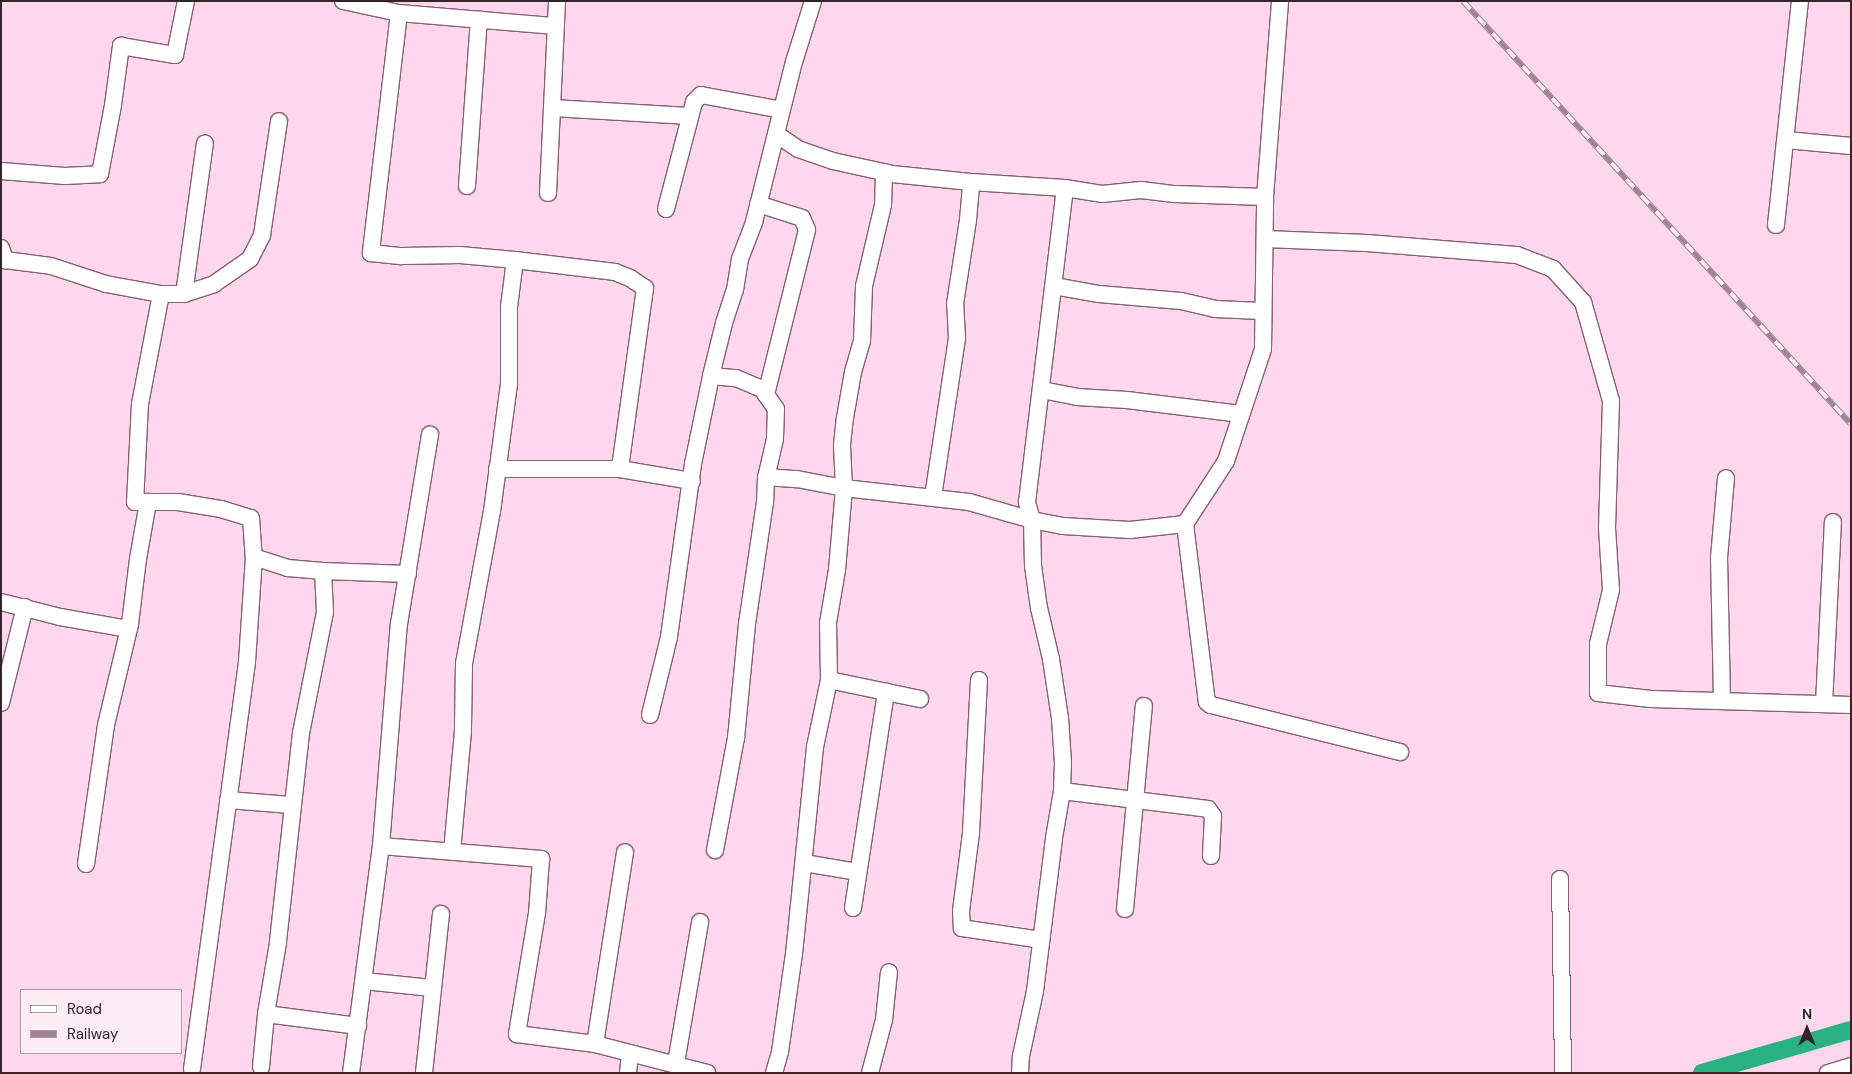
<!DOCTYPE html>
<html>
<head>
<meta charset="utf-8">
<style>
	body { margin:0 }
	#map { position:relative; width:1852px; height:1074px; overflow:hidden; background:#ffd7ec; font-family:"DM Sans",sans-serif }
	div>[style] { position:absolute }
	.canal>* { height:18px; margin:-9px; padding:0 9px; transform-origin:9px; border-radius:9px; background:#2ab285 }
	.roads { filter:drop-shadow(1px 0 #836173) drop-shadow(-1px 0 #836173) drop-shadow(0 1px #836173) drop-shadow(0 -1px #836173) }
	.street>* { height:16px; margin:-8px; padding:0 8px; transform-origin:8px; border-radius:8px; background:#fff }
	.rail>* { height:5.5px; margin-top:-2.75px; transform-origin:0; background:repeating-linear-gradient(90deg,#fcecf4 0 11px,#9f8392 0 22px); box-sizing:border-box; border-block:1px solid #9f8392 }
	span { translate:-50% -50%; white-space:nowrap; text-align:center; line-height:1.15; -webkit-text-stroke:4px #fcecf4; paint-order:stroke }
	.frame { position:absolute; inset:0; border:2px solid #33242c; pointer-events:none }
	.legend { position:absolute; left:20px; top:989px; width:162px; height:65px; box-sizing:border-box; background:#fcecf4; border:1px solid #ac9ca4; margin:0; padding:6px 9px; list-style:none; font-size:15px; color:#33242c }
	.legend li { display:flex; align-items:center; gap:10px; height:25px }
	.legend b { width:25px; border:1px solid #ac9ca4 }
	.north { position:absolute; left:1782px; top:1004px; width:50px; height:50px; -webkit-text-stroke:4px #fcecf4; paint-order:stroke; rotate:0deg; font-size:14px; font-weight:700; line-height:20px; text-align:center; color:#33242c }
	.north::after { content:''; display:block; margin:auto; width:18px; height:22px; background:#33242c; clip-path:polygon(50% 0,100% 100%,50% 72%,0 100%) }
</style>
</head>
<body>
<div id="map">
	<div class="canal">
		<i style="left:1702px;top:1073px;width:155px;rotate:-16.1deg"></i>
	</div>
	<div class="roads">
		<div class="street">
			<i style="left:343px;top:1px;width:57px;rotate:12.1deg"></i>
			<i style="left:399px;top:13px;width:157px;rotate:4.8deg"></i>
			<i style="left:399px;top:13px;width:242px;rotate:96.7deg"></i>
			<i style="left:371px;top:253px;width:31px;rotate:6deg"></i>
			<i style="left:402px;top:256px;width:58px;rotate:-1deg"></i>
			<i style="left:460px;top:255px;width:55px;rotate:5.2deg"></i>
			<i style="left:515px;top:260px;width:47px;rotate:97.3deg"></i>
			<i style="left:509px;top:307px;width:77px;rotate:90deg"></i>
			<i style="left:509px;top:384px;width:128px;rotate:97.6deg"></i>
			<i style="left:492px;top:511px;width:156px;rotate:100.4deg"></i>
			<i style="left:464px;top:664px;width:67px;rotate:90.9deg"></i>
			<i style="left:463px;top:731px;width:121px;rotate:95.2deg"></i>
			<i style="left:552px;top:108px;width:138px;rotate:3.3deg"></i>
			<i style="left:776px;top:134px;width:27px;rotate:34deg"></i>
			<i style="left:798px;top:149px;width:37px;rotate:19deg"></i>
			<i style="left:833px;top:161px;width:60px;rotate:12.4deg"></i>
			<i style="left:892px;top:174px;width:79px;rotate:5.8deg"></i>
			<i style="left:971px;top:182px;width:94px;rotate:3.7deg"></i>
			<i style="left:1065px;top:188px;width:37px;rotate:9deg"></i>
			<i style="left:1102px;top:194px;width:39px;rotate:-6deg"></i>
			<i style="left:1141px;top:190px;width:34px;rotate:7deg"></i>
			<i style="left:1175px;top:194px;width:90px;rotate:1.9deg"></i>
			<i style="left:1786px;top:140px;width:65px;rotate:5.3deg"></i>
			<i style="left:1px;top:171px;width:64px;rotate:4.5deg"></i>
			<i style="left:65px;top:176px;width:35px;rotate:-3deg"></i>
			<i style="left:100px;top:174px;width:70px;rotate:-79.3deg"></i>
			<i style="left:113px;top:105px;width:60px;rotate:-82.3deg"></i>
			<i style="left:121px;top:46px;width:55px;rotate:9.5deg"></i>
			<i style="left:175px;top:55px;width:55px;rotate:-78.5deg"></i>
			<i style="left:467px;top:186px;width:167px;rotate:-85.9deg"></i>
			<i style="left:548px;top:193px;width:192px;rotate:-87.3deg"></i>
			<i style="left:758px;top:204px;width:46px;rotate:17.7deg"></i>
			<i style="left:802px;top:218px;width:13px;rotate:67deg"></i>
			<i style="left:807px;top:230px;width:170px;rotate:104deg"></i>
			<i style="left:666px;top:209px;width:111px;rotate:-75.3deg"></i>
			<i style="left:694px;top:102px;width:10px;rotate:-45deg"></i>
			<i style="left:701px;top:95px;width:82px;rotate:10.5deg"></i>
			<i style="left:1776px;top:225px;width:225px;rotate:-83.9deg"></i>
			<i style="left:1265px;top:239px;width:102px;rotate:2.2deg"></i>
			<i style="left:1367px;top:243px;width:150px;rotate:4.6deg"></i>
			<i style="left:1517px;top:255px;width:39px;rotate:21deg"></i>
			<i style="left:1553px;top:269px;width:45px;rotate:47.7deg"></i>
			<i style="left:1583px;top:302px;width:103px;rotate:74.2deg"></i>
			<i style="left:1611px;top:401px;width:127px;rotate:91.8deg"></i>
			<i style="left:1607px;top:528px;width:62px;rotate:86.3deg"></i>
			<i style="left:1611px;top:590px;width:56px;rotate:103.5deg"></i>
			<i style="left:1598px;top:644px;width:49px;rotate:90deg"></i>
			<i style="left:1598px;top:693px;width:53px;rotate:6.5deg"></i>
			<i style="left:1651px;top:699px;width:200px;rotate:1.7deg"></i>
			<i style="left:1px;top:248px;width:13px;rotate:72deg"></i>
			<i style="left:5px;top:260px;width:46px;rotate:7.4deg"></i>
			<i style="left:51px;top:266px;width:58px;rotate:18.1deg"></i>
			<i style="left:106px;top:284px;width:56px;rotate:10.3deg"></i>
			<i style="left:161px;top:294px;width:112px;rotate:100.8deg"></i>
			<i style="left:140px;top:404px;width:98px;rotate:92.9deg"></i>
			<i style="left:135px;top:502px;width:43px"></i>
			<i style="left:178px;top:502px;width:44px;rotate:9.2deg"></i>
			<i style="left:221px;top:509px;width:31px;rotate:17deg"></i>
			<i style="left:251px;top:518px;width:39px;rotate:86deg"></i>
			<i style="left:254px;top:557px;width:36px;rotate:18deg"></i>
			<i style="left:288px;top:568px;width:35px;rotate:5deg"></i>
			<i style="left:323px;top:571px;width:41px;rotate:87.2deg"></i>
			<i style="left:325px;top:612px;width:123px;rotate:101.2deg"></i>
			<i style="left:301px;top:733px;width:211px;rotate:96.3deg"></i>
			<i style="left:278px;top:943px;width:72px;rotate:99.6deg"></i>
			<i style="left:266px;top:1014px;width:93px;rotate:7.4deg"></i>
			<i style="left:515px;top:260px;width:101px;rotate:6.8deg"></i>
			<i style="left:615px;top:272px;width:16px;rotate:22deg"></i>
			<i style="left:630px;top:278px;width:18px;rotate:34deg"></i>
			<i style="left:645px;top:288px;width:183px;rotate:97.9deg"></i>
			<i style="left:1054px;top:286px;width:46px;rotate:10.1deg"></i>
			<i style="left:1099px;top:294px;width:82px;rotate:4.9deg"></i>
			<i style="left:1181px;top:301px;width:35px;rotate:13deg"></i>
			<i style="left:1215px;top:309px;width:47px;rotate:2.4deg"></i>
			<i style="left:161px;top:294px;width:23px"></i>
			<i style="left:184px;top:294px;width:32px;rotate:-18deg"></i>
			<i style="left:214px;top:284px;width:44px;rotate:-34.8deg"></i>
			<i style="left:250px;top:259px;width:27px;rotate:-63deg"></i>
			<i style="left:262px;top:235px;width:115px;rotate:-81.5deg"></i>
			<i style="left:184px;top:294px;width:152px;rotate:-82.1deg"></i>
			<i style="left:711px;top:376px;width:55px;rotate:-76.2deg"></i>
			<i style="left:724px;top:323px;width:35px;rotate:-72deg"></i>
			<i style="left:735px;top:290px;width:31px;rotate:-81deg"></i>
			<i style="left:740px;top:259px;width:40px;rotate:-69deg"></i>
			<i style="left:754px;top:222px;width:165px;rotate:-76deg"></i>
			<i style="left:794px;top:62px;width:64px;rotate:-72.7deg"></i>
			<i style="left:1042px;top:390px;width:36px;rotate:11deg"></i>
			<i style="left:1077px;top:397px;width:50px;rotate:3.4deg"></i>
			<i style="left:1127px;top:400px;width:115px;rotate:7deg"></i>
			<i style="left:497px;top:469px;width:123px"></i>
			<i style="left:620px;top:469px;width:73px;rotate:9.5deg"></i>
			<i style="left:766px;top:477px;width:31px;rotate:4deg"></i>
			<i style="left:797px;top:479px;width:48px;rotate:10.8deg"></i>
			<i style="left:844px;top:488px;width:43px;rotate:-92.7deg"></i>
			<i style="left:842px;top:445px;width:27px;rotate:-84deg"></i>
			<i style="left:845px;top:418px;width:47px;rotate:-80.1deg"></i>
			<i style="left:853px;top:372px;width:32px;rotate:-74deg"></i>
			<i style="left:862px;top:341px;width:55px;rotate:-87.9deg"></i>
			<i style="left:864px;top:286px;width:83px;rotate:-76.8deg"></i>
			<i style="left:883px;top:205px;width:33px;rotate:-88deg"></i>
			<i style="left:933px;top:497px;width:161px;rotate:-81.4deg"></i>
			<i style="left:957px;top:338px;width:34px;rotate:-93deg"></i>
			<i style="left:955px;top:304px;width:85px;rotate:-81.2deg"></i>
			<i style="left:968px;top:220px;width:38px;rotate:-85deg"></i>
			<i style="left:1032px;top:520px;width:19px;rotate:-106deg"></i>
			<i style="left:1027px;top:502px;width:316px;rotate:-83.1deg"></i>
			<i style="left:1185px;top:524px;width:179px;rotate:83deg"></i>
			<i style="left:1207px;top:702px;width:5px;rotate:37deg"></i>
			<i style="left:1211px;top:705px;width:195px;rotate:14deg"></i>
			<i style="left:323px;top:571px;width:85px;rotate:2deg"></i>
			<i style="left:1px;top:602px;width:61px;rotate:14.3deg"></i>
			<i style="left:60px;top:617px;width:70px;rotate:9.9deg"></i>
			<i style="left:829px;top:680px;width:93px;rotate:11.8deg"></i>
			<i style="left:979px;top:680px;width:153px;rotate:93deg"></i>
			<i style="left:971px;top:833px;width:79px;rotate:97.3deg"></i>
			<i style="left:961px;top:911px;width:17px;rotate:87deg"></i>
			<i style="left:962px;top:928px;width:80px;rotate:8.6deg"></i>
			<i style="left:1722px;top:700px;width:142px;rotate:-91.2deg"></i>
			<i style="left:1719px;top:558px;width:80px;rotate:-85deg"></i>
			<i style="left:1px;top:703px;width:99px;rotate:-76deg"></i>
			<i style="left:1824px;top:704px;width:182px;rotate:-87.2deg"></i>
			<i style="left:650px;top:715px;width:80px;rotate:-76.3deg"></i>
			<i style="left:669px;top:637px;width:175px;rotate:-82.1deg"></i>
			<i style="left:693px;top:464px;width:90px;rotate:-78.4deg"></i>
			<i style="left:711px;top:376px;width:25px;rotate:5deg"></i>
			<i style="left:736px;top:378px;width:28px;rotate:23deg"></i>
			<i style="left:762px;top:389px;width:24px;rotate:55deg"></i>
			<i style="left:776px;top:409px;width:30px;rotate:92deg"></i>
			<i style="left:775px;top:439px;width:39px;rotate:103deg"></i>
			<i style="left:766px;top:477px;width:25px;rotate:92deg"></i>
			<i style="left:765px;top:502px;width:123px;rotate:98.4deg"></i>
			<i style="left:747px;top:624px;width:115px;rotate:95.5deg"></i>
			<i style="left:736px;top:738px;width:114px;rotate:100.6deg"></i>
			<i style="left:1062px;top:791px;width:147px;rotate:7deg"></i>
			<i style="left:1208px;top:809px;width:9px;rotate:54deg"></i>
			<i style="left:1213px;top:816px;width:40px;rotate:92.9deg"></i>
			<i style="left:228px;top:800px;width:63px;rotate:4.5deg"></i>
			<i style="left:381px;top:846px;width:223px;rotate:-85.4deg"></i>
			<i style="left:399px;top:624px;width:192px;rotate:-80.7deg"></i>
			<i style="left:804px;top:863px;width:55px;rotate:9.5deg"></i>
			<i style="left:86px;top:864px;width:140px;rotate:-81.8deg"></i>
			<i style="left:106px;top:725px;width:104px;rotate:-76.6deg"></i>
			<i style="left:130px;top:624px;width:65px;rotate:-83deg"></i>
			<i style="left:138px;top:559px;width:58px;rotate:-80deg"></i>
			<i style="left:1560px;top:879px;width:194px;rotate:89.1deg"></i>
			<i style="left:853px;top:908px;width:219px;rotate:-81.3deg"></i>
			<i style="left:1125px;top:909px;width:204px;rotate:-84.7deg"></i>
			<i style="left:364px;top:981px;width:68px;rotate:5.9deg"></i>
			<i style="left:595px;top:1044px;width:194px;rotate:-81.1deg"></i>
			<i style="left:676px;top:1063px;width:143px;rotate:-80.3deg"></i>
			<i style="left:261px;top:1067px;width:53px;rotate:-84.6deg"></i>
			<i style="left:192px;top:1069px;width:411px;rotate:-82.3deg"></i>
			<i style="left:247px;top:662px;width:105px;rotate:-86.2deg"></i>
			<i style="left:351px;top:1073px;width:229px;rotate:-82.5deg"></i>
			<i style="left:381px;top:846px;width:161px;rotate:4.6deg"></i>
			<i style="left:541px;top:859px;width:54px;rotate:94.2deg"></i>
			<i style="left:537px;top:913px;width:123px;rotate:99.4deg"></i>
			<i style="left:517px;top:1034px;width:79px;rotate:7.3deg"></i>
			<i style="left:595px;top:1044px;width:116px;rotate:14.5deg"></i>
			<i style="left:424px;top:1073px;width:160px;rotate:-83.9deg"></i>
			<i style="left:628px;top:1073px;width:20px;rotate:-84deg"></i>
			<i style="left:774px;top:1073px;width:22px;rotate:-74deg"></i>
			<i style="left:780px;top:1052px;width:99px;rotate:-81.9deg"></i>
			<i style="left:794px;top:954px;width:208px;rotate:-84.2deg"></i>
			<i style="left:815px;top:747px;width:68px;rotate:-78.2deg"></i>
			<i style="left:829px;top:680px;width:57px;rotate:-91deg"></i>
			<i style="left:828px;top:623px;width:54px;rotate:-80.4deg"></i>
			<i style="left:837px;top:570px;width:82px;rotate:-85.1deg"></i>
			<i style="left:844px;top:488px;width:126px;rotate:6.4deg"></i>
			<i style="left:969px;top:502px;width:66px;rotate:15.9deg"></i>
			<i style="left:870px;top:1073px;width:55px;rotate:-75.2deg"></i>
			<i style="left:884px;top:1020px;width:48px;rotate:-84.1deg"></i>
			<i style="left:1020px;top:1073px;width:17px;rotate:-87deg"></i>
			<i style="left:1021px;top:1056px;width:66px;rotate:-77.8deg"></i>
			<i style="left:1035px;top:991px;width:154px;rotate:-82.9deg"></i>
			<i style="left:1054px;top:838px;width:48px;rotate:-80.3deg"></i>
			<i style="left:1062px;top:791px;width:28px;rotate:-88deg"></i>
			<i style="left:1063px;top:763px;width:45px;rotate:-93.8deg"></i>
			<i style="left:1060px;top:718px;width:60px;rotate:-98.7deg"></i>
			<i style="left:1051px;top:659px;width:52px;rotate:-103.2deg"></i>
			<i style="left:1039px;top:608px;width:42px;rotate:-98.1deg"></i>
			<i style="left:1033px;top:566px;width:46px;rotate:-91.2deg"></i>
			<i style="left:1032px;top:520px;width:32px;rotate:11deg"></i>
			<i style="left:1063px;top:526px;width:67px;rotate:3.4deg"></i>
			<i style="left:1130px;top:530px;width:55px;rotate:-6.2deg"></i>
			<i style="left:1185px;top:524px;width:75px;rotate:-56.9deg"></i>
			<i style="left:1226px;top:461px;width:118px;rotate:-71.7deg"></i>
			<i style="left:1263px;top:349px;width:152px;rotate:-89.2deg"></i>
			<i style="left:1265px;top:197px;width:197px;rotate:-85.6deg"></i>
			<i style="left:1828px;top:1073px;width:24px;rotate:-17deg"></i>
		</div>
	</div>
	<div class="rail">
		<i style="left:1463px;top:1px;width:574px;rotate:47.47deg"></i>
	</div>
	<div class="frame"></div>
	<ul class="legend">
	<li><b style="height:6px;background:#fff"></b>Road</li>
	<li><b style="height:6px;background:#9f8392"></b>Railway</li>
	</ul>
	<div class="north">N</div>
</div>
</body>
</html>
